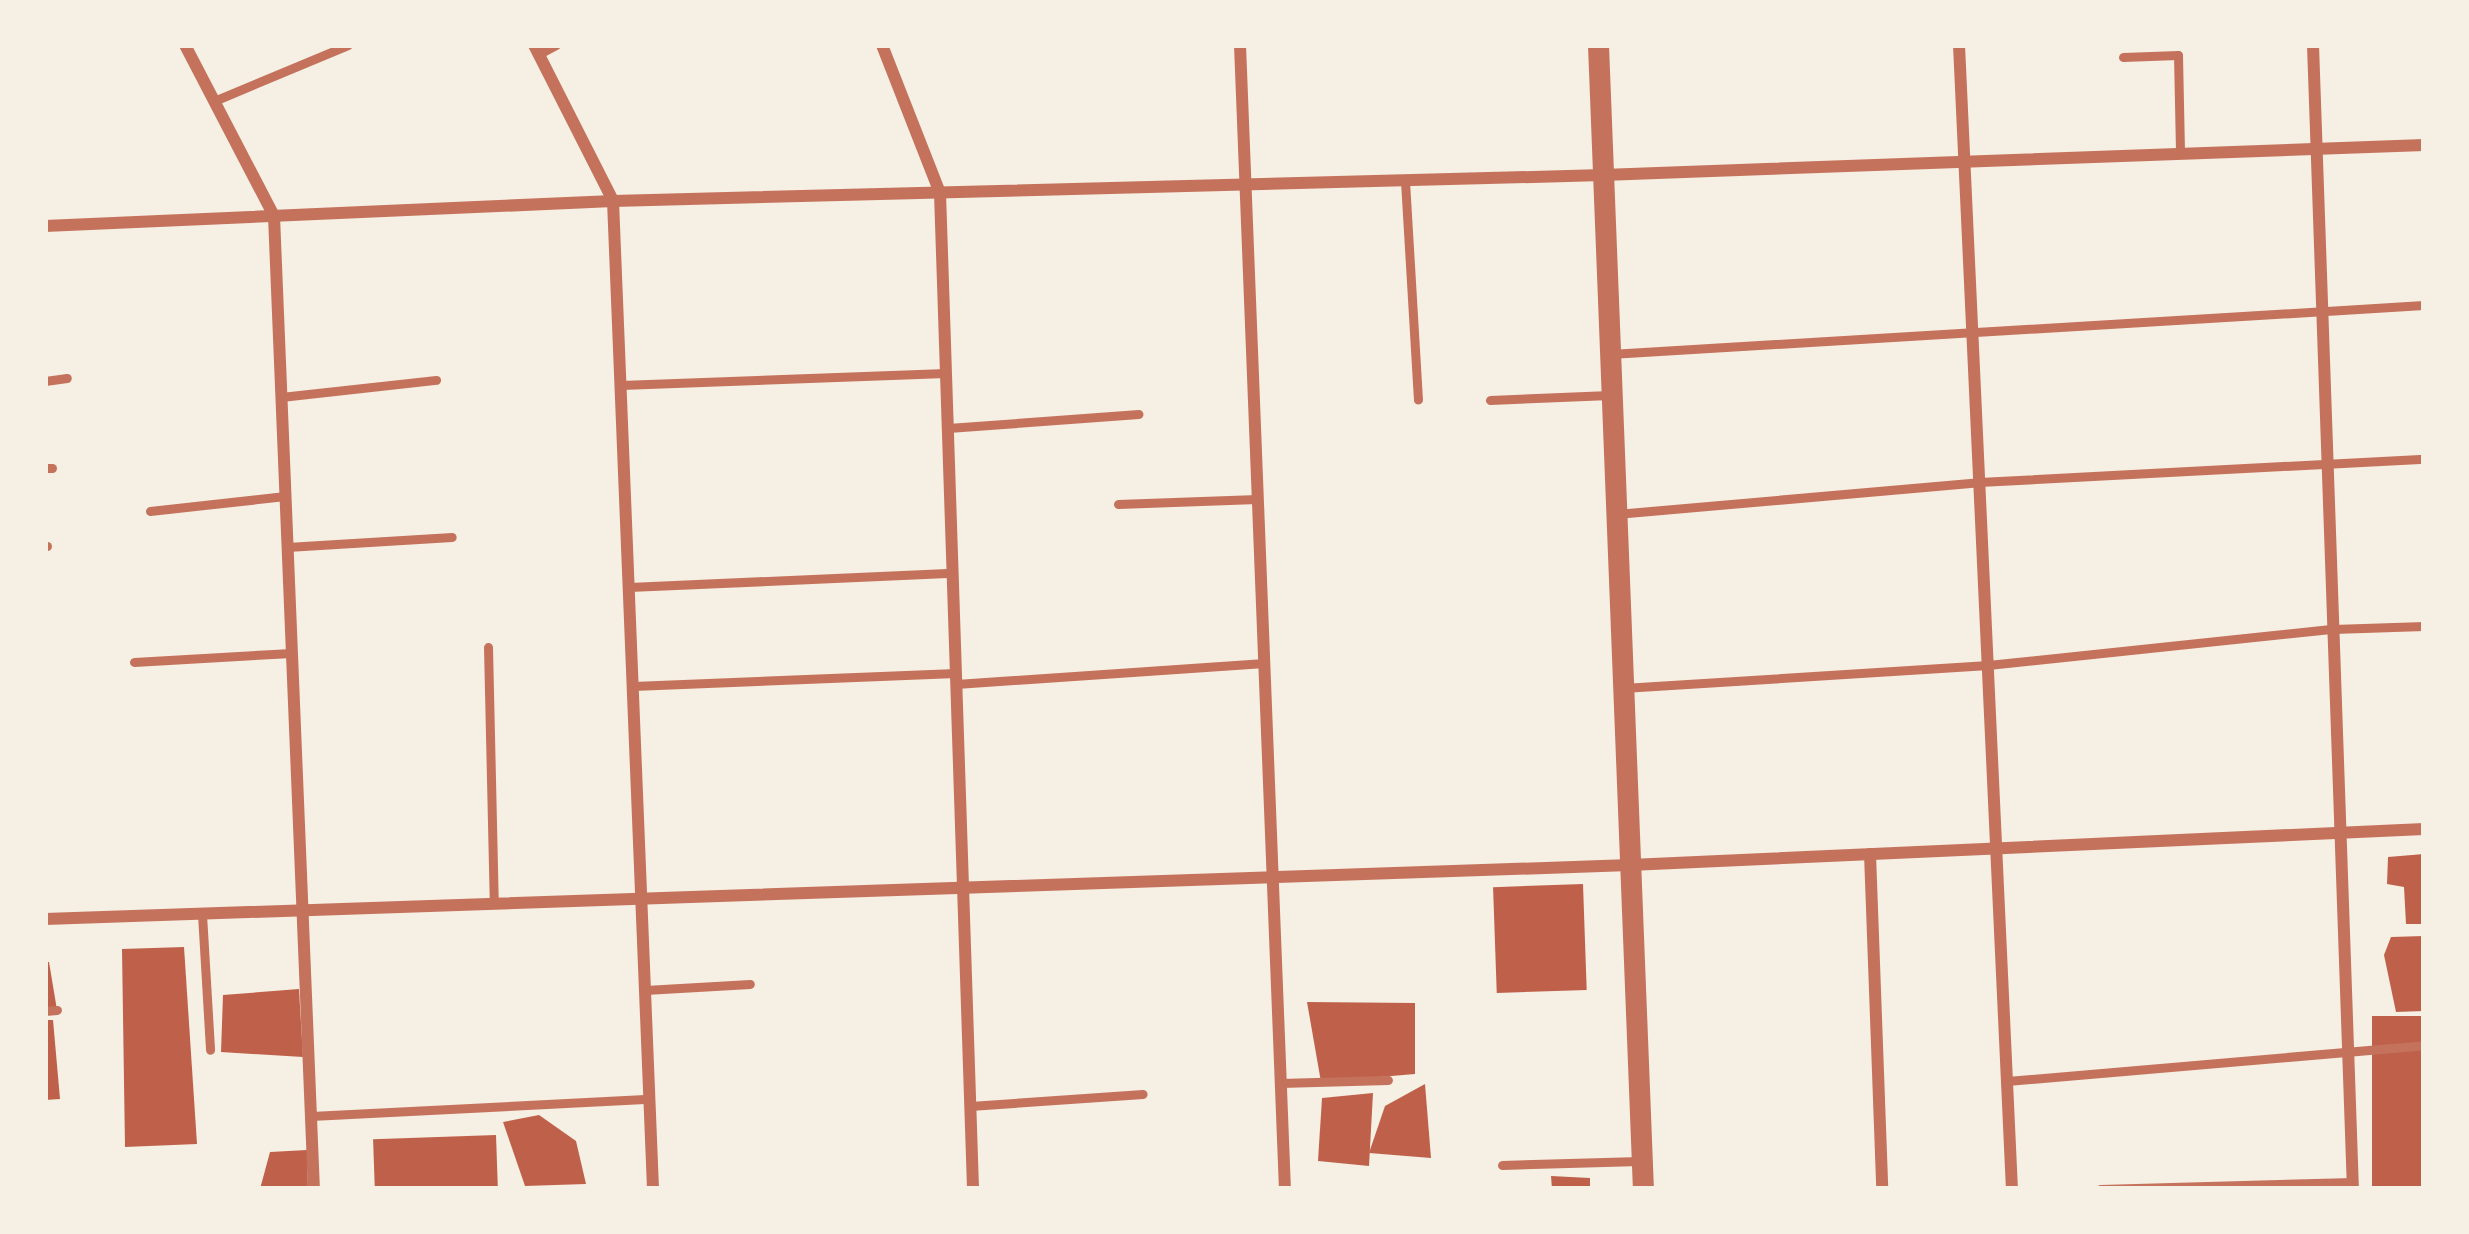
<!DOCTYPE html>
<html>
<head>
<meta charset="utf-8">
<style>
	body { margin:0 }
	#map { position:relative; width:2469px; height:1234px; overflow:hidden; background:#f6efe4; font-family:Literata,serif }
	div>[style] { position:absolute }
	.building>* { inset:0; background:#bf614a; transform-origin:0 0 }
	.service>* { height:9px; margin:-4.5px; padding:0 4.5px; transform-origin:4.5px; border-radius:4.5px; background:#c5725c }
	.minor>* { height:12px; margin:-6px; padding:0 6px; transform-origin:6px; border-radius:6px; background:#c5725c }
	.tertiary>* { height:21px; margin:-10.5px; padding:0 10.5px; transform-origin:10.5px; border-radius:10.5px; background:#c5725c }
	span { translate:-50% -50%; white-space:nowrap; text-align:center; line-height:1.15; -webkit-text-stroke:9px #f6efe4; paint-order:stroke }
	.frame { position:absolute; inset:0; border:48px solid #f6efe4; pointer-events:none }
</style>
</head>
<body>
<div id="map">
	<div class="building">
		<i style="clip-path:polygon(2424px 854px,2424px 924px,2406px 924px,2404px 887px,2387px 884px,2388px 857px)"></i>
		<i style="left:1583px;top:884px;width:106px;height:90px;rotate:88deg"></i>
		<i style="clip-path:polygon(2424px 936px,2424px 1011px,2396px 1012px,2384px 955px,2391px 937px)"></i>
		<i style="clip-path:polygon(184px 947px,197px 1144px,125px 1147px,122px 949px)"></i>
		<i style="clip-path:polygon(45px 962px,49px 962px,57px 1010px,45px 1011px)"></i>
		<i style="clip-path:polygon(299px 989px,303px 1057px,221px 1052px,223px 995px)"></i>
		<i style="clip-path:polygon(1307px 1002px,1415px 1003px,1415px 1074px,1321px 1082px)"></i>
		<i style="left:2424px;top:1016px;width:173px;height:52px;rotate:90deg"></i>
		<i style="clip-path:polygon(45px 1020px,53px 1020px,60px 1099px,45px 1100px)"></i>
		<i style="clip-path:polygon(1425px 1084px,1431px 1158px,1369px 1153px,1385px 1106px)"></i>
		<i style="clip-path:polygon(1373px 1093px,1369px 1166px,1318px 1161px,1322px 1098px)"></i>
		<i style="clip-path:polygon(539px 1115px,576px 1141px,586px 1184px,525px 1186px,503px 1122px)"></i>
		<i style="left:496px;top:1135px;width:52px;height:123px;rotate:88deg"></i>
		<i style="clip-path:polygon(307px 1150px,308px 1189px,260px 1189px,270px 1152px)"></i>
		<i style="clip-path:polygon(1551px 1176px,1590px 1178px,1590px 1189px,1552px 1189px)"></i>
	</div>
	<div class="service">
		<i style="left:539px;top:54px;width:19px;rotate:-28deg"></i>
		<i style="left:2123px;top:57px;width:55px;rotate:-2.1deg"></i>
		<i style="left:2178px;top:55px;width:99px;rotate:88.8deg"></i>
		<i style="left:214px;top:101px;width:145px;rotate:-22.7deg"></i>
		<i style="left:1405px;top:181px;width:219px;rotate:86.6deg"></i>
		<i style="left:1610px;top:354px;width:815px;rotate:-3.44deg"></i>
		<i style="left:45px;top:381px;width:22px;rotate:-8deg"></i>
		<i style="left:621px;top:385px;width:325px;rotate:-2.1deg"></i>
		<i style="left:281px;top:397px;width:156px;rotate:-6.3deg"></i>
		<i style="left:1490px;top:400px;width:120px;rotate:-2.4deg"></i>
		<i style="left:948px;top:428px;width:191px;rotate:-4.2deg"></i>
		<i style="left:45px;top:468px;width:7px"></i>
		<i style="left:1118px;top:504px;width:139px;rotate:-2.1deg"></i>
		<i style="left:150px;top:511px;width:136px;rotate:-6.3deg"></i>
		<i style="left:1616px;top:514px;width:364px;rotate:-5deg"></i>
		<i style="left:1979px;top:482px;width:446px;rotate:-3deg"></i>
		<i style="left:45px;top:546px;width:2px"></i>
		<i style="left:287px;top:547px;width:165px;rotate:-3.5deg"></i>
		<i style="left:629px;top:587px;width:324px;rotate:-2.5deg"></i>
		<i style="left:488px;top:647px;width:257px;rotate:88.7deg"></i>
		<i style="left:134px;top:662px;width:158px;rotate:-3.3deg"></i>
		<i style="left:956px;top:684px;width:309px;rotate:-3.9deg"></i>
		<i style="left:633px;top:686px;width:323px;rotate:-2.3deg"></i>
		<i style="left:1623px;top:688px;width:366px;rotate:-3.6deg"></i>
		<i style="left:1988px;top:665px;width:347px;rotate:-6deg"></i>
		<i style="left:2333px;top:629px;width:91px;rotate:-1.9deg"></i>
		<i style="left:202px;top:914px;width:136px;rotate:86.6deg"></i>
		<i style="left:645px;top:990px;width:105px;rotate:-3.3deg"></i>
		<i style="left:45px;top:1011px;width:12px;rotate:-5deg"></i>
		<i style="left:2007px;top:1081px;width:419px;rotate:-4.9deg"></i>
		<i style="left:1280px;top:1083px;width:108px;rotate:-1.6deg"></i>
		<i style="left:970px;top:1106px;width:173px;rotate:-4deg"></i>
		<i style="left:311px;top:1116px;width:339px;rotate:-2.9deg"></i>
		<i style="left:1502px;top:1165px;width:138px;rotate:-1.7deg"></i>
		<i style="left:2100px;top:1189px;width:253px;rotate:-1.6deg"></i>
	</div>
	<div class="minor">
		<i style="left:185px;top:45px;width:193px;rotate:62.5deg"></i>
		<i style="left:274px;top:216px;width:974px;rotate:87.65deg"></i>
		<i style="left:534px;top:45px;width:175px;rotate:63.1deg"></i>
		<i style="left:613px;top:201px;width:989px;rotate:87.68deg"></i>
		<i style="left:882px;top:45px;width:159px;rotate:68.6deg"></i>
		<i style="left:940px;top:193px;width:997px;rotate:88.1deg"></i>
		<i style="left:1240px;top:45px;width:1145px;rotate:87.75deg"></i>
		<i style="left:1959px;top:45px;width:1145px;rotate:87.35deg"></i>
		<i style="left:2313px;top:45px;width:1145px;rotate:88deg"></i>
		<i style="left:45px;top:226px;width:569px;rotate:-2.52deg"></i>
		<i style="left:613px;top:201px;width:990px;rotate:-1.5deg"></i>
		<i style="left:1603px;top:175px;width:822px;rotate:-2.09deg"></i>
		<i style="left:1870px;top:854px;width:335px;rotate:87.9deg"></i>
		<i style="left:45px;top:919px;width:1586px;rotate:-1.95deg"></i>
		<i style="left:1630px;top:865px;width:795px;rotate:-2.6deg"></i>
	</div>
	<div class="tertiary">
		<i style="left:1598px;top:45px;width:1145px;rotate:87.75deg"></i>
	</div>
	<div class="frame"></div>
</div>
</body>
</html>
